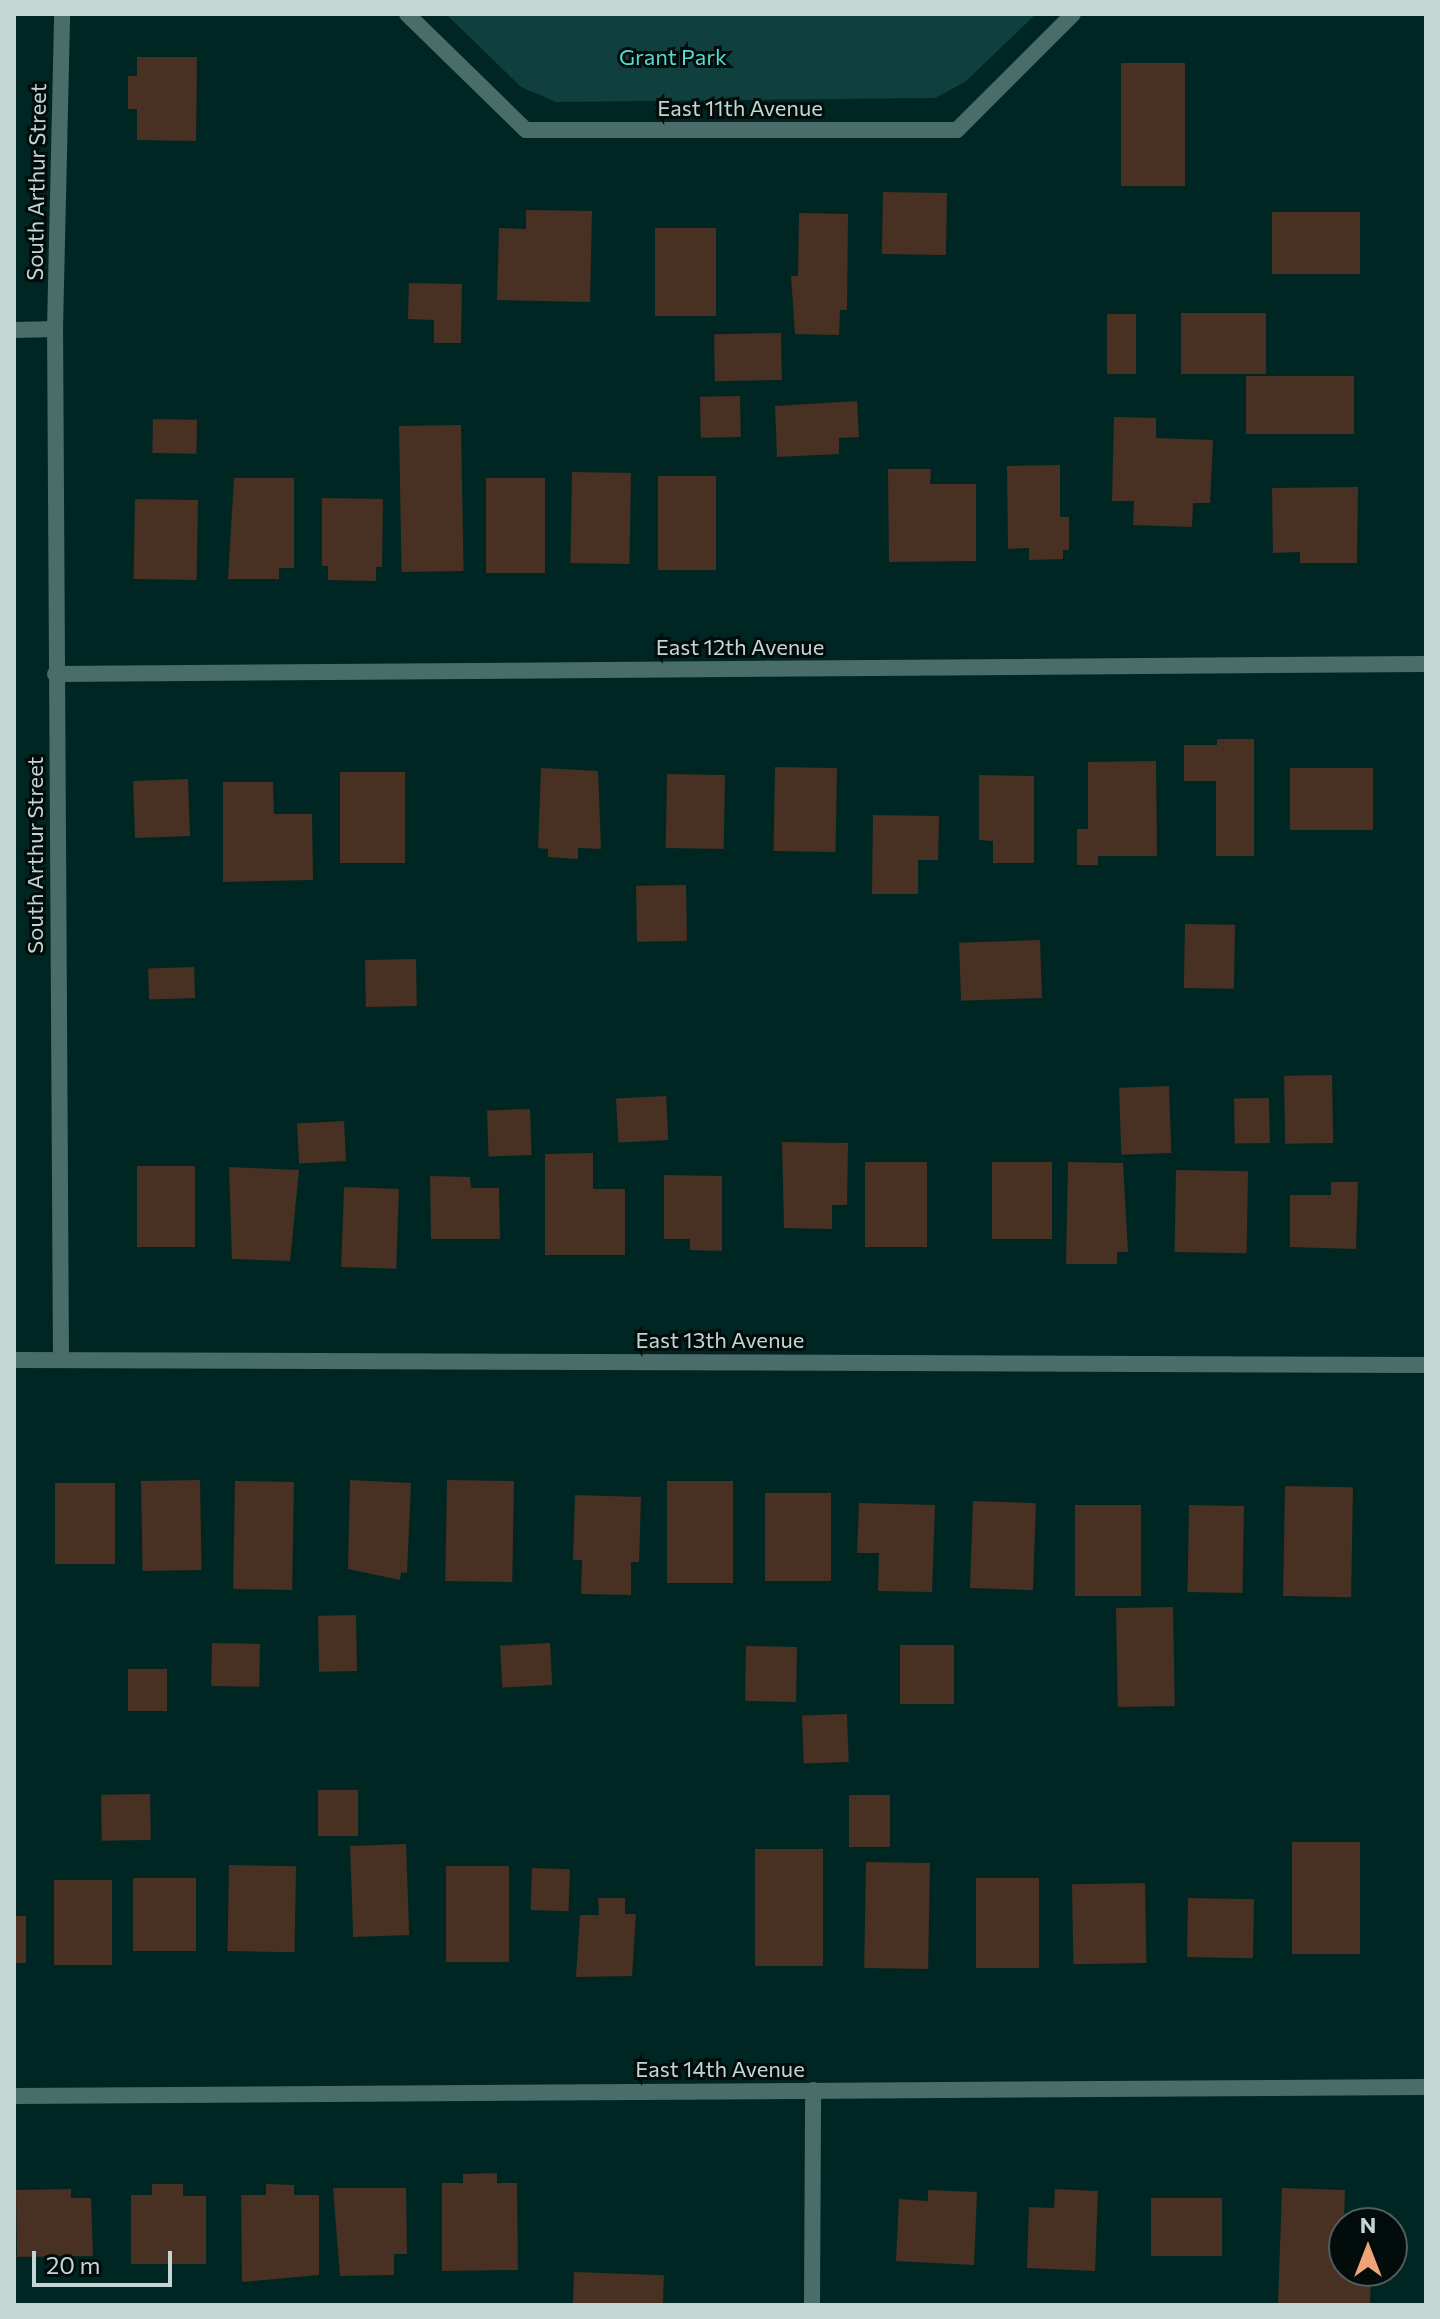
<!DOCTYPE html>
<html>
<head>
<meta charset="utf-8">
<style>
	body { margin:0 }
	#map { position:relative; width:1440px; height:2319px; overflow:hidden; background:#002623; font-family:Commissioner,sans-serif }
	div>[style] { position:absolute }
	.green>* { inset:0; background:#0f403d }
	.building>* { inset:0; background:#483022; transform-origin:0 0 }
	.street>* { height:16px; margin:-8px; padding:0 8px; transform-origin:8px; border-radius:8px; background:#4a6d6a }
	span { translate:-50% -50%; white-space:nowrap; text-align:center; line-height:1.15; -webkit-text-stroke:6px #010c0b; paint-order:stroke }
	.park-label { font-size:22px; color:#53dcd3 }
	.street-label { font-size:22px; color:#c3d6d4 }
	.frame { position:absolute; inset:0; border:16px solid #c3d6d4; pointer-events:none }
	.north { position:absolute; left:1328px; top:2207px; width:80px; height:80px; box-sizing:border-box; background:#010c0b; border:2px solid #4f5d5b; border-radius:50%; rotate:0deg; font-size:22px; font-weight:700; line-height:32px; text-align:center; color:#c3d6d4 }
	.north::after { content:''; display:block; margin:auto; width:28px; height:36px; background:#efa377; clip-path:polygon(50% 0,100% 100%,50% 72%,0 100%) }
	.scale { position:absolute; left:32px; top:2251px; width:140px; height:36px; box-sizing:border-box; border:4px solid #c3d6d4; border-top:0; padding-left:10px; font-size:24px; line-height:28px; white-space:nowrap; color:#c3d6d4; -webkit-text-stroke:6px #010c0b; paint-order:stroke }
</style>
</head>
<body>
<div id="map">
	<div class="green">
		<i style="clip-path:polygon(446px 14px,1036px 14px,965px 82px,935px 98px,556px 102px,521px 87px)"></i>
	</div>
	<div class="building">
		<i style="clip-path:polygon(137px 57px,197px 57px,196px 141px,137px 140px,137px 109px,128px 109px,128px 76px,137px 76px)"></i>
		<i style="left:1121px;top:63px;width:64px;height:123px"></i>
		<i style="left:883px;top:192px;width:64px;height:62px;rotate:1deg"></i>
		<i style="clip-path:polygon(526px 210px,592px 211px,590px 302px,497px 300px,499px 228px,526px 229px)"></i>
		<i style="left:1360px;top:212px;width:62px;height:88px;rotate:90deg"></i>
		<i style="clip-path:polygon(799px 213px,848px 214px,847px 310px,840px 310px,839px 335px,795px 334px,791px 276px,798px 276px)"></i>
		<i style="left:655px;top:228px;width:61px;height:88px"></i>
		<i style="clip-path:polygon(409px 283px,462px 284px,461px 343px,434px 343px,434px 320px,408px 319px)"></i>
		<i style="left:1266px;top:313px;width:61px;height:85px;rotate:90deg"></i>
		<i style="left:1107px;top:314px;width:29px;height:60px"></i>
		<i style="left:781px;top:333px;width:47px;height:67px;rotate:89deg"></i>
		<i style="left:1246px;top:376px;width:108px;height:58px"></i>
		<i style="left:740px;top:396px;width:41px;height:40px;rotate:89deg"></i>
		<i style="clip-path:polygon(857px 401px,859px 437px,839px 438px,839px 454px,777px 457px,775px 406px)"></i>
		<i style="clip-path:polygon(1114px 417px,1156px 418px,1156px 438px,1213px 440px,1210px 503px,1193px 503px,1192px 527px,1133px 525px,1134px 501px,1112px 501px)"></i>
		<i style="left:153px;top:419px;width:44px;height:34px;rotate:1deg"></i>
		<i style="left:461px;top:425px;width:146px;height:62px;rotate:89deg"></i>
		<i style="clip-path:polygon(1060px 465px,1060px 517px,1069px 517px,1069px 550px,1063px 550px,1063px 559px,1029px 560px,1029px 548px,1008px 549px,1007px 466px)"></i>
		<i style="clip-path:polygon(888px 469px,931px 469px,930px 484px,976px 484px,976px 561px,889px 562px)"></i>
		<i style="left:572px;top:472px;width:59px;height:91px;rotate:1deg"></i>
		<i style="left:658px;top:476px;width:58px;height:94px"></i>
		<i style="clip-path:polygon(234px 478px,294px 478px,294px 568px,279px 568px,279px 579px,228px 579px)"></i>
		<i style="left:486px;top:478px;width:59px;height:95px"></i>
		<i style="clip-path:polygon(1358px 487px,1357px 563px,1300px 563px,1300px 552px,1273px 553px,1272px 488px)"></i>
		<i style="clip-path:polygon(322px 498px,383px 499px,382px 567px,376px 567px,376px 581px,328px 580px,328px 566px,322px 566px)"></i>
		<i style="left:135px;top:499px;width:63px;height:80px;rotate:1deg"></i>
		<i style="clip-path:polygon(1217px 739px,1254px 739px,1254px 856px,1216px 856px,1216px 781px,1184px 781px,1184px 745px,1217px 745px)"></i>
		<i style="clip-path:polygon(1156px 761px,1157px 856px,1098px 856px,1098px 865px,1077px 865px,1077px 829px,1088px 829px,1088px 762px)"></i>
		<i style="left:775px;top:767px;width:62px;height:84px;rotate:1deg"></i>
		<i style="clip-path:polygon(541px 768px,598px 771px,601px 849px,578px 848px,578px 859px,548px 857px,548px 849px,538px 848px)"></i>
		<i style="left:1290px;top:768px;width:83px;height:62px"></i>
		<i style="left:340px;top:772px;width:65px;height:91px"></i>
		<i style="left:667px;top:774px;width:58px;height:74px;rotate:1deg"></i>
		<i style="clip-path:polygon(979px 775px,1034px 776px,1034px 863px,993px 863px,993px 841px,979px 840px)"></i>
		<i style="left:188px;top:779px;width:57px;height:55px;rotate:88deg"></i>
		<i style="clip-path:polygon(223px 782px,273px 782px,274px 814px,312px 814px,313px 880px,223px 882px)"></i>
		<i style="clip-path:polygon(873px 815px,939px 816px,938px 860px,918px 860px,918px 894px,872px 894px)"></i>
		<i style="left:686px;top:885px;width:56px;height:50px;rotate:89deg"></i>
		<i style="left:1185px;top:924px;width:50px;height:64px;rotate:1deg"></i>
		<i style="left:1040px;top:940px;width:58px;height:81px;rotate:88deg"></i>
		<i style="left:416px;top:959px;width:47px;height:51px;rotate:89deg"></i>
		<i style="left:194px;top:967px;width:31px;height:46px;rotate:88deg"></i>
		<i style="left:1332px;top:1075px;width:68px;height:48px;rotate:89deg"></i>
		<i style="left:1169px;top:1086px;width:67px;height:50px;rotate:88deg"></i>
		<i style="left:666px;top:1096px;width:44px;height:50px;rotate:87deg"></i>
		<i style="left:1269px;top:1098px;width:45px;height:35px;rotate:89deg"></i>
		<i style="left:530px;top:1109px;width:46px;height:43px;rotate:88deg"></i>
		<i style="left:344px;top:1121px;width:40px;height:47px;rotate:87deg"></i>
		<i style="clip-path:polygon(782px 1142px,848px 1143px,847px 1205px,832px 1205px,832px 1229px,784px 1228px)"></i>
		<i style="clip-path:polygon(593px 1153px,593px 1189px,625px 1189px,625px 1255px,545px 1255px,545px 1154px)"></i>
		<i style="left:865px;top:1162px;width:62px;height:85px"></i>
		<i style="left:992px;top:1162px;width:60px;height:77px"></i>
		<i style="clip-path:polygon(1068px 1162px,1123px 1163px,1128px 1252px,1117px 1252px,1117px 1264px,1066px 1264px)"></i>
		<i style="left:137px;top:1166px;width:58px;height:81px"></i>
		<i style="clip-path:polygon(229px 1167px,299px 1170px,290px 1261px,232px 1259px)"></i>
		<i style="left:1176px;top:1170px;width:72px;height:82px;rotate:1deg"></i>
		<i style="clip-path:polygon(664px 1175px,722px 1176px,722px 1251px,690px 1250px,690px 1239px,664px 1239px)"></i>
		<i style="clip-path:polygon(430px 1176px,470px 1177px,471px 1188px,499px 1188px,500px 1239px,431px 1239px)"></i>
		<i style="clip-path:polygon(1331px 1182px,1358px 1182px,1356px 1249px,1290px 1247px,1290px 1195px,1331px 1195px)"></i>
		<i style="left:344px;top:1187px;width:55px;height:80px;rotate:2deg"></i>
		<i style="left:200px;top:1480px;width:90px;height:59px;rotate:89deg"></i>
		<i style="clip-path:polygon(350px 1480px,411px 1483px,407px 1573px,401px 1572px,400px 1580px,348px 1569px)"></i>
		<i style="left:447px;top:1480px;width:67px;height:101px;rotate:1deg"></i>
		<i style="left:235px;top:1481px;width:59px;height:108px;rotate:1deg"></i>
		<i style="left:667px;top:1481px;width:66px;height:102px"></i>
		<i style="left:55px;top:1483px;width:60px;height:81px"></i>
		<i style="left:1285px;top:1486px;width:68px;height:110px;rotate:1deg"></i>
		<i style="left:765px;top:1493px;width:66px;height:88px"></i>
		<i style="clip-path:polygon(575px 1495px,641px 1497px,639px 1562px,631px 1562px,631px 1595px,581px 1594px,582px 1560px,573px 1560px)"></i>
		<i style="left:973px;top:1501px;width:63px;height:87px;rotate:2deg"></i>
		<i style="clip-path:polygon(859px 1503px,935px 1505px,932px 1592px,878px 1591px,879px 1553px,857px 1553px)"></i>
		<i style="left:1075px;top:1505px;width:66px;height:91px"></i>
		<i style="left:1189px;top:1505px;width:55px;height:87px;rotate:1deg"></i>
		<i style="left:1173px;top:1607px;width:99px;height:57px;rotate:89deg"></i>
		<i style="left:356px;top:1615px;width:56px;height:38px;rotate:89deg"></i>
		<i style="left:212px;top:1643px;width:48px;height:43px;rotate:1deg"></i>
		<i style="left:550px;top:1643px;width:42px;height:50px;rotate:87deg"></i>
		<i style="left:900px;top:1645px;width:54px;height:59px"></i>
		<i style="left:746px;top:1646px;width:51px;height:55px;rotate:1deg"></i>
		<i style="left:128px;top:1669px;width:39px;height:42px"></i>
		<i style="left:847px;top:1714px;width:48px;height:45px;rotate:88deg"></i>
		<i style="left:318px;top:1790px;width:40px;height:46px"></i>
		<i style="left:150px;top:1794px;width:46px;height:49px;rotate:89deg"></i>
		<i style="left:849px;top:1795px;width:41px;height:52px"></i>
		<i style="left:1292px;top:1842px;width:68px;height:112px"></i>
		<i style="left:406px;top:1844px;width:91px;height:56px;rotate:88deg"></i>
		<i style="left:823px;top:1849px;width:117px;height:68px;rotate:90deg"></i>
		<i style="left:866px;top:1862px;width:64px;height:106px;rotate:1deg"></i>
		<i style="left:229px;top:1865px;width:67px;height:86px;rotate:1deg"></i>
		<i style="left:446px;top:1866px;width:63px;height:96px"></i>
		<i style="left:532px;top:1868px;width:38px;height:42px;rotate:2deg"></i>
		<i style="left:133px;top:1878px;width:63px;height:73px"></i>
		<i style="left:976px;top:1878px;width:63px;height:90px"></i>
		<i style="left:54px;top:1880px;width:58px;height:85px"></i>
		<i style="left:1145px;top:1883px;width:80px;height:73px;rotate:89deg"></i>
		<i style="clip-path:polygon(598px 1898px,625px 1898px,625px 1914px,636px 1914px,632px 1976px,576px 1977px,580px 1915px,599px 1915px)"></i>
		<i style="left:1188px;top:1898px;width:66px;height:59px;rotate:1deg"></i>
		<i style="left:14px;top:1916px;width:12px;height:47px"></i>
		<i style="clip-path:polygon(497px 2173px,497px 2183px,517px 2183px,518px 2270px,442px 2271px,442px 2183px,463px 2183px,463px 2174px)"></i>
		<i style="clip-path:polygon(152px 2184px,183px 2184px,183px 2196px,206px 2196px,206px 2264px,131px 2264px,131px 2195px,152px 2195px)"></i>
		<i style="clip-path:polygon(266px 2184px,294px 2185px,294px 2195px,319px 2195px,319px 2275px,242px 2282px,241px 2195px,266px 2195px)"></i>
		<i style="clip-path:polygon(333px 2188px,406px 2188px,407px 2254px,394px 2254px,394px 2275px,340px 2276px)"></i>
		<i style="clip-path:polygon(1282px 2188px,1345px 2190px,1342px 2275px,1371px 2276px,1370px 2305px,1278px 2305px)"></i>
		<i style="clip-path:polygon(71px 2189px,71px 2198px,91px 2198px,93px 2256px,17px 2257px,16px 2190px)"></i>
		<i style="clip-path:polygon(1055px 2189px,1098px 2191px,1095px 2271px,1027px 2268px,1029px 2207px,1054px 2208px)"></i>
		<i style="clip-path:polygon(928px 2190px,977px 2192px,974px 2265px,896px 2261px,899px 2199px,928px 2201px)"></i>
		<i style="left:1151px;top:2198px;width:71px;height:58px"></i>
		<i style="left:574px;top:2272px;width:90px;height:33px;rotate:2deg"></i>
	</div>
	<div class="street">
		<i style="left:407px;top:14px;width:166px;rotate:44.3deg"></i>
		<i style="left:526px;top:130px;width:431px"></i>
		<i style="left:957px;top:130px;width:164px;rotate:-45deg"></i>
		<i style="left:14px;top:330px;width:41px;rotate:-1.4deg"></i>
		<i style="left:55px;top:674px;width:1371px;rotate:-0.42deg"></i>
		<i style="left:14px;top:1360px;width:1412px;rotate:0.2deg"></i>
		<i style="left:61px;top:1360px;width:1031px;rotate:-90.33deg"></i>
		<i style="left:55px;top:329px;width:315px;rotate:-88.7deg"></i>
		<i style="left:14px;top:2096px;width:1412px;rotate:-0.37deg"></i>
		<i style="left:812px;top:2305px;width:215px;rotate:-89.7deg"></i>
	</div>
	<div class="park-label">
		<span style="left:673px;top:57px">Grant Park</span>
	</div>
	<div class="street-label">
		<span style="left:740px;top:108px">East 11th Avenue</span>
		<span style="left:36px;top:182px;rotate:-89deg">South Arthur Street</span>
		<span style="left:740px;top:647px">East 12th Avenue</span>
		<span style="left:35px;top:855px;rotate:-90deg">South Arthur Street</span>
		<span style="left:720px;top:1340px">East 13th Avenue</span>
		<span style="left:720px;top:2069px">East 14th Avenue</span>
	</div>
	<div class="frame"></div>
	<div class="north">N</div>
	<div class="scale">20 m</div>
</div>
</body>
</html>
